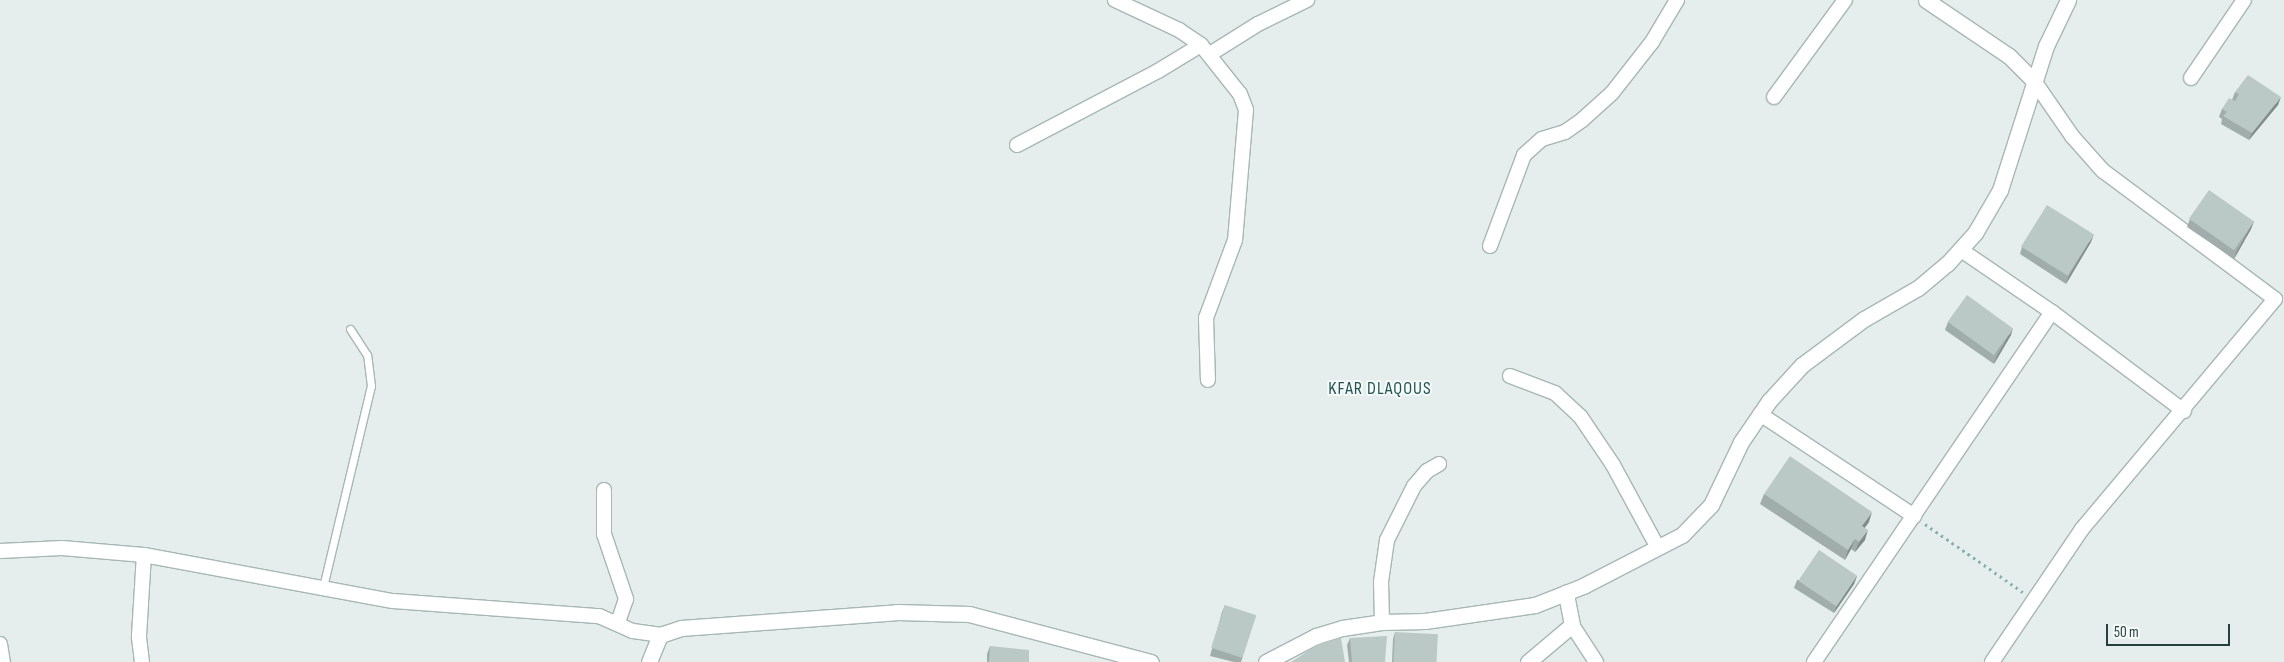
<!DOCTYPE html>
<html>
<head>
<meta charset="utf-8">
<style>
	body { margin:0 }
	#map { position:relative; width:2284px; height:662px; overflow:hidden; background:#e5eeec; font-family:"Sofia Sans Condensed",sans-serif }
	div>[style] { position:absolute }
	.path>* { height:3px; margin-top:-1.5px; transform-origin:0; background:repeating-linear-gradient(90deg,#86b2ae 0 2.5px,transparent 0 6.5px) }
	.roads { filter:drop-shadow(1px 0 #a7b7b5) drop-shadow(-1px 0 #a7b7b5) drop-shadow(0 1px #a7b7b5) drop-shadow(0 -1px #a7b7b5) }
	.lane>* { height:7px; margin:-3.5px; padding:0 3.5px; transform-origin:3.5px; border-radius:3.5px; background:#fff }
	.street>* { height:14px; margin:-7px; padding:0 7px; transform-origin:7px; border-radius:7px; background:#fff }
	.secondary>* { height:15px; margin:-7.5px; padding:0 7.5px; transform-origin:7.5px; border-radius:7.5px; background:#fff }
	.wall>* { inset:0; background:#a0adaa }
	.shaded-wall>* { inset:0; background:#828d8b }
	.building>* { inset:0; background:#bac9c6; transform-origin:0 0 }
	span { translate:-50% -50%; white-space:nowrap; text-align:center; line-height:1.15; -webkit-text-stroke:4px #f6fbf9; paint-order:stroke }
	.quarter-label { font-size:18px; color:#205353; letter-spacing:1px }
	.scale { position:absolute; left:2106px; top:624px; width:124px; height:22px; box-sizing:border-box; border:2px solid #244140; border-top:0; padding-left:6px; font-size:15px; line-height:18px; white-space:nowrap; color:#244140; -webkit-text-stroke:4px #f6fbf9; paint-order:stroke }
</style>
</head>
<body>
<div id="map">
	<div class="path">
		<i style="left:1925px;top:524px;width:119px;rotate:34.8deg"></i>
	</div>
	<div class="roads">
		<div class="lane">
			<i style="left:323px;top:587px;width:207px;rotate:-76.6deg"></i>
			<i style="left:371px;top:386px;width:31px;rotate:-97deg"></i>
			<i style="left:367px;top:355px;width:31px;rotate:-123deg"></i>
		</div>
		<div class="street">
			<i style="left:1115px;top:0;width:71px;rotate:25.1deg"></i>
			<i style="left:1179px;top:30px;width:27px;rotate:34deg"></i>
			<i style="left:1201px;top:45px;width:63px;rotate:51.5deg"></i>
			<i style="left:1240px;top:94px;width:17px;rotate:69deg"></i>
			<i style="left:1246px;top:110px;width:130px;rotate:94.8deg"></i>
			<i style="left:1235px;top:240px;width:83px;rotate:110.4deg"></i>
			<i style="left:1206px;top:318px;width:62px;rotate:88.2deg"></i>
			<i style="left:1210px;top:54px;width:57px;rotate:-32deg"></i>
			<i style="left:1258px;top:24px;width:55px;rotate:-26.1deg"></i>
			<i style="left:2191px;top:78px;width:94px;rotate:-55.8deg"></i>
			<i style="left:1774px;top:97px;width:120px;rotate:-53.8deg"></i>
			<i style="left:1017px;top:145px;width:159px;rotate:-27.7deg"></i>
			<i style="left:1158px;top:71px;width:50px;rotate:-31.2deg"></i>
			<i style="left:1490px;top:246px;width:97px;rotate:-69.5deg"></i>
			<i style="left:1524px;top:155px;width:24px;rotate:-42deg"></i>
			<i style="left:1542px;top:139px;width:24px;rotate:-17deg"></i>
			<i style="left:1565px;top:132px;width:21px;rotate:-35deg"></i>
			<i style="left:1582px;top:120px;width:40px;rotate:-42deg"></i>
			<i style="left:1612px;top:93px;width:65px;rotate:-51.9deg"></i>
			<i style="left:1652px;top:42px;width:49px;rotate:-59.2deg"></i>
			<i style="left:1961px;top:250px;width:110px;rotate:34.3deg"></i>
			<i style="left:2052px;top:312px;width:165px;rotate:36.9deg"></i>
			<i style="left:1510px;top:376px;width:48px;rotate:20.7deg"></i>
			<i style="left:1555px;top:393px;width:34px;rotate:43deg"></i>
			<i style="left:1580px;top:416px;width:59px;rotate:56deg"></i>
			<i style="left:1613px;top:465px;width:94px;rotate:61.5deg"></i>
			<i style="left:1760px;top:414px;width:185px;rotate:33.5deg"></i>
			<i style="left:604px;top:490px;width:44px;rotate:90deg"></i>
			<i style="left:604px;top:534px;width:69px;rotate:71.3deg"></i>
			<i style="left:626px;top:599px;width:24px;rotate:109deg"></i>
			<i style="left:0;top:551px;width:62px;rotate:-2.8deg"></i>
			<i style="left:62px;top:548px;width:82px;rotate:4.9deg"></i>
			<i style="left:144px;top:555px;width:253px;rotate:10.5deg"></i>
			<i style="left:393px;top:601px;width:207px;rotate:4.2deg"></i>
			<i style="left:599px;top:616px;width:37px;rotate:24deg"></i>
			<i style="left:633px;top:631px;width:27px;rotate:8deg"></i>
			<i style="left:1382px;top:622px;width:40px;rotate:-91.4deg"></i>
			<i style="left:1381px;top:582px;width:42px;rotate:-81.9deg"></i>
			<i style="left:1387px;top:540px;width:60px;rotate:-63.4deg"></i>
			<i style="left:1414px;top:486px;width:20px;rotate:-49deg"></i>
			<i style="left:1427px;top:471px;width:14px;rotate:-30deg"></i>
			<i style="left:1572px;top:625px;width:44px;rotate:57deg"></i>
			<i style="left:0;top:644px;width:18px;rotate:81deg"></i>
			<i style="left:142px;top:662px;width:26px;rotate:-97deg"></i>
			<i style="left:139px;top:636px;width:81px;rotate:-86.5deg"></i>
			<i style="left:1814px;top:662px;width:423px;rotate:-55.8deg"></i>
			<i style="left:1992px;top:662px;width:161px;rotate:-55.9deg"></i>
			<i style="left:2082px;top:529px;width:300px;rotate:-50deg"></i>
			<i style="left:2275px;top:299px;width:214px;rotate:-143.3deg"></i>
			<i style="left:2103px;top:171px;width:47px;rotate:-131.5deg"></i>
			<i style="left:2072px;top:136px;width:67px;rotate:-124.6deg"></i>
		</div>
		<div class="secondary">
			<i style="left:1926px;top:0;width:100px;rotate:34deg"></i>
			<i style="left:2009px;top:56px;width:35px;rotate:45deg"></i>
			<i style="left:649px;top:662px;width:29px;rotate:-68deg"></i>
			<i style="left:660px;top:635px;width:22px;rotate:-18deg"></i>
			<i style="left:681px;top:628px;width:217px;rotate:-4.2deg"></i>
			<i style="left:897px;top:612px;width:72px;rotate:1.6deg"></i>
			<i style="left:969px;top:614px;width:188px;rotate:14.8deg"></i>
			<i style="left:1266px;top:662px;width:56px;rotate:-27.5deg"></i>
			<i style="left:1316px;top:636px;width:27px;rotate:-17deg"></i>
			<i style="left:1342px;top:628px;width:40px;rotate:-8.5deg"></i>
			<i style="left:1382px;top:622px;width:43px;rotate:-1.3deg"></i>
			<i style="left:1425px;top:621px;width:111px;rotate:-8.3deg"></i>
			<i style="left:1535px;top:605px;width:52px;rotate:-21.6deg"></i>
			<i style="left:1583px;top:586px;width:111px;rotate:-27.3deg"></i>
			<i style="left:1682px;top:535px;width:42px;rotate:-46deg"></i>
			<i style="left:1711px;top:505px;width:70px;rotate:-64.5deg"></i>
			<i style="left:1741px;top:442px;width:50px;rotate:-55.7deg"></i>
			<i style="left:1769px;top:401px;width:49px;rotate:-47.5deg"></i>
			<i style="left:1802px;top:365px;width:77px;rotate:-36.6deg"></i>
			<i style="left:1864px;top:319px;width:62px;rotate:-29.9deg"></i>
			<i style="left:1918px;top:288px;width:38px;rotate:-40deg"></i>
			<i style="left:1947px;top:264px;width:42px;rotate:-47.9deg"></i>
			<i style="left:1975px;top:233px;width:50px;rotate:-59.8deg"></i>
			<i style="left:2000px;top:190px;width:151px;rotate:-72.3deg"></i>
			<i style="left:2046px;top:46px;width:51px;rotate:-64.4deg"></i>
			<i style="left:1528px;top:662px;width:57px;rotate:-40.1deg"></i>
			<i style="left:1572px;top:625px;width:33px;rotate:-101deg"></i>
		</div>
	</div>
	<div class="wall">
		<i style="clip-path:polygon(2235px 92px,2278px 105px,2249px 140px,2221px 124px,2222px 119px,2219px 117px,2222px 109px,2232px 100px)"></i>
		<i style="clip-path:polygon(2190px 219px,2254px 221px,2251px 229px,2234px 259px,2187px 227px)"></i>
		<i style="clip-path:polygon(2091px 242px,2066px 284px,2020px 254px,2022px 247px)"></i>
		<i style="clip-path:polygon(1948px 322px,2011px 335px,1994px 364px,1945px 330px)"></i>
		<i style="clip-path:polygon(1764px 494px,1869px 522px,1865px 527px,1865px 540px,1855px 552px,1851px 549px,1845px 560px,1760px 504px)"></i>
		<i style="clip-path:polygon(1857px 576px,1854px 584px,1834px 613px,1794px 588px,1797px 580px)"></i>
		<i style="clip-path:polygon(1225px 605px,1243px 656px,1241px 662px,1234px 662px,1210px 656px,1222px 612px)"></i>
		<i style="clip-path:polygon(1395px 632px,1436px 662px,1392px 662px,1393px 639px)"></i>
		<i style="clip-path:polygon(1350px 638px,1385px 662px,1349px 662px,1347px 645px)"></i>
		<i style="clip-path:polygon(990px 646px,1029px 662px,987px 662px,987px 654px)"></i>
	</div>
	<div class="shaded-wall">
		<i style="clip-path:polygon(2281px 97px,2278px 105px,2249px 140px,2252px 133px)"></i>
		<i style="clip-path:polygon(2254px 221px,2251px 229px,2234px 259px,2237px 251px)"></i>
		<i style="clip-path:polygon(2094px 234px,2091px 242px,2066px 284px,2069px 276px)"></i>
		<i style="clip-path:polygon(2013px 328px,2011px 335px,1994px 364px,1997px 356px)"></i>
		<i style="clip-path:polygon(1872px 512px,1869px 522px,1859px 536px,1862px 526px)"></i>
		<i style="clip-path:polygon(1868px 530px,1865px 540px,1855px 552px,1859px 542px)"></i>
		<i style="clip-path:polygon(1855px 539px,1851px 549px,1845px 560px,1848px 550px)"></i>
		<i style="clip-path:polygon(1857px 576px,1854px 584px,1834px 613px,1837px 605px)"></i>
	</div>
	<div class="building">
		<i style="clip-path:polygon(2248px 75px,2281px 97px,2252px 133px,2223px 116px,2227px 112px,2222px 109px,2229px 98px,2235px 101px,2239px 94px,2235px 92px)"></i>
		<i style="left:2209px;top:190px;width:55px;height:35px;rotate:35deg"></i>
		<i style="left:2047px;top:205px;width:55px;height:49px;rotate:32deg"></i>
		<i style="left:1967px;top:295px;width:57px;height:33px;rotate:36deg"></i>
		<i style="clip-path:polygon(1790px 456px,1872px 512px,1862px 526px,1868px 530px,1859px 542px,1855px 539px,1848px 550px,1764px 494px)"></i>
		<i style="left:1819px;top:550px;width:46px;height:37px;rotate:34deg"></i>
		<i style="left:1225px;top:605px;width:33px;height:45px;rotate:18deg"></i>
		<i style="left:1395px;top:632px;width:43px;height:30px;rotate:3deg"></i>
		<i style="clip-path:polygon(1387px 636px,1385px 662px,1352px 662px,1350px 638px)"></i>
		<i style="clip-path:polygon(1341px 638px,1345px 662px,1323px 662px,1321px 656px,1323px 662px,1291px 662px,1319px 644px)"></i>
		<i style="clip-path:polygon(990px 646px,1029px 650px,1029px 662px,989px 662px)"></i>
	</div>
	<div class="quarter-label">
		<span style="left:1380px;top:389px">KFAR DLAQOUS</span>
	</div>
	<div class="scale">50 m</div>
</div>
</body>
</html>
